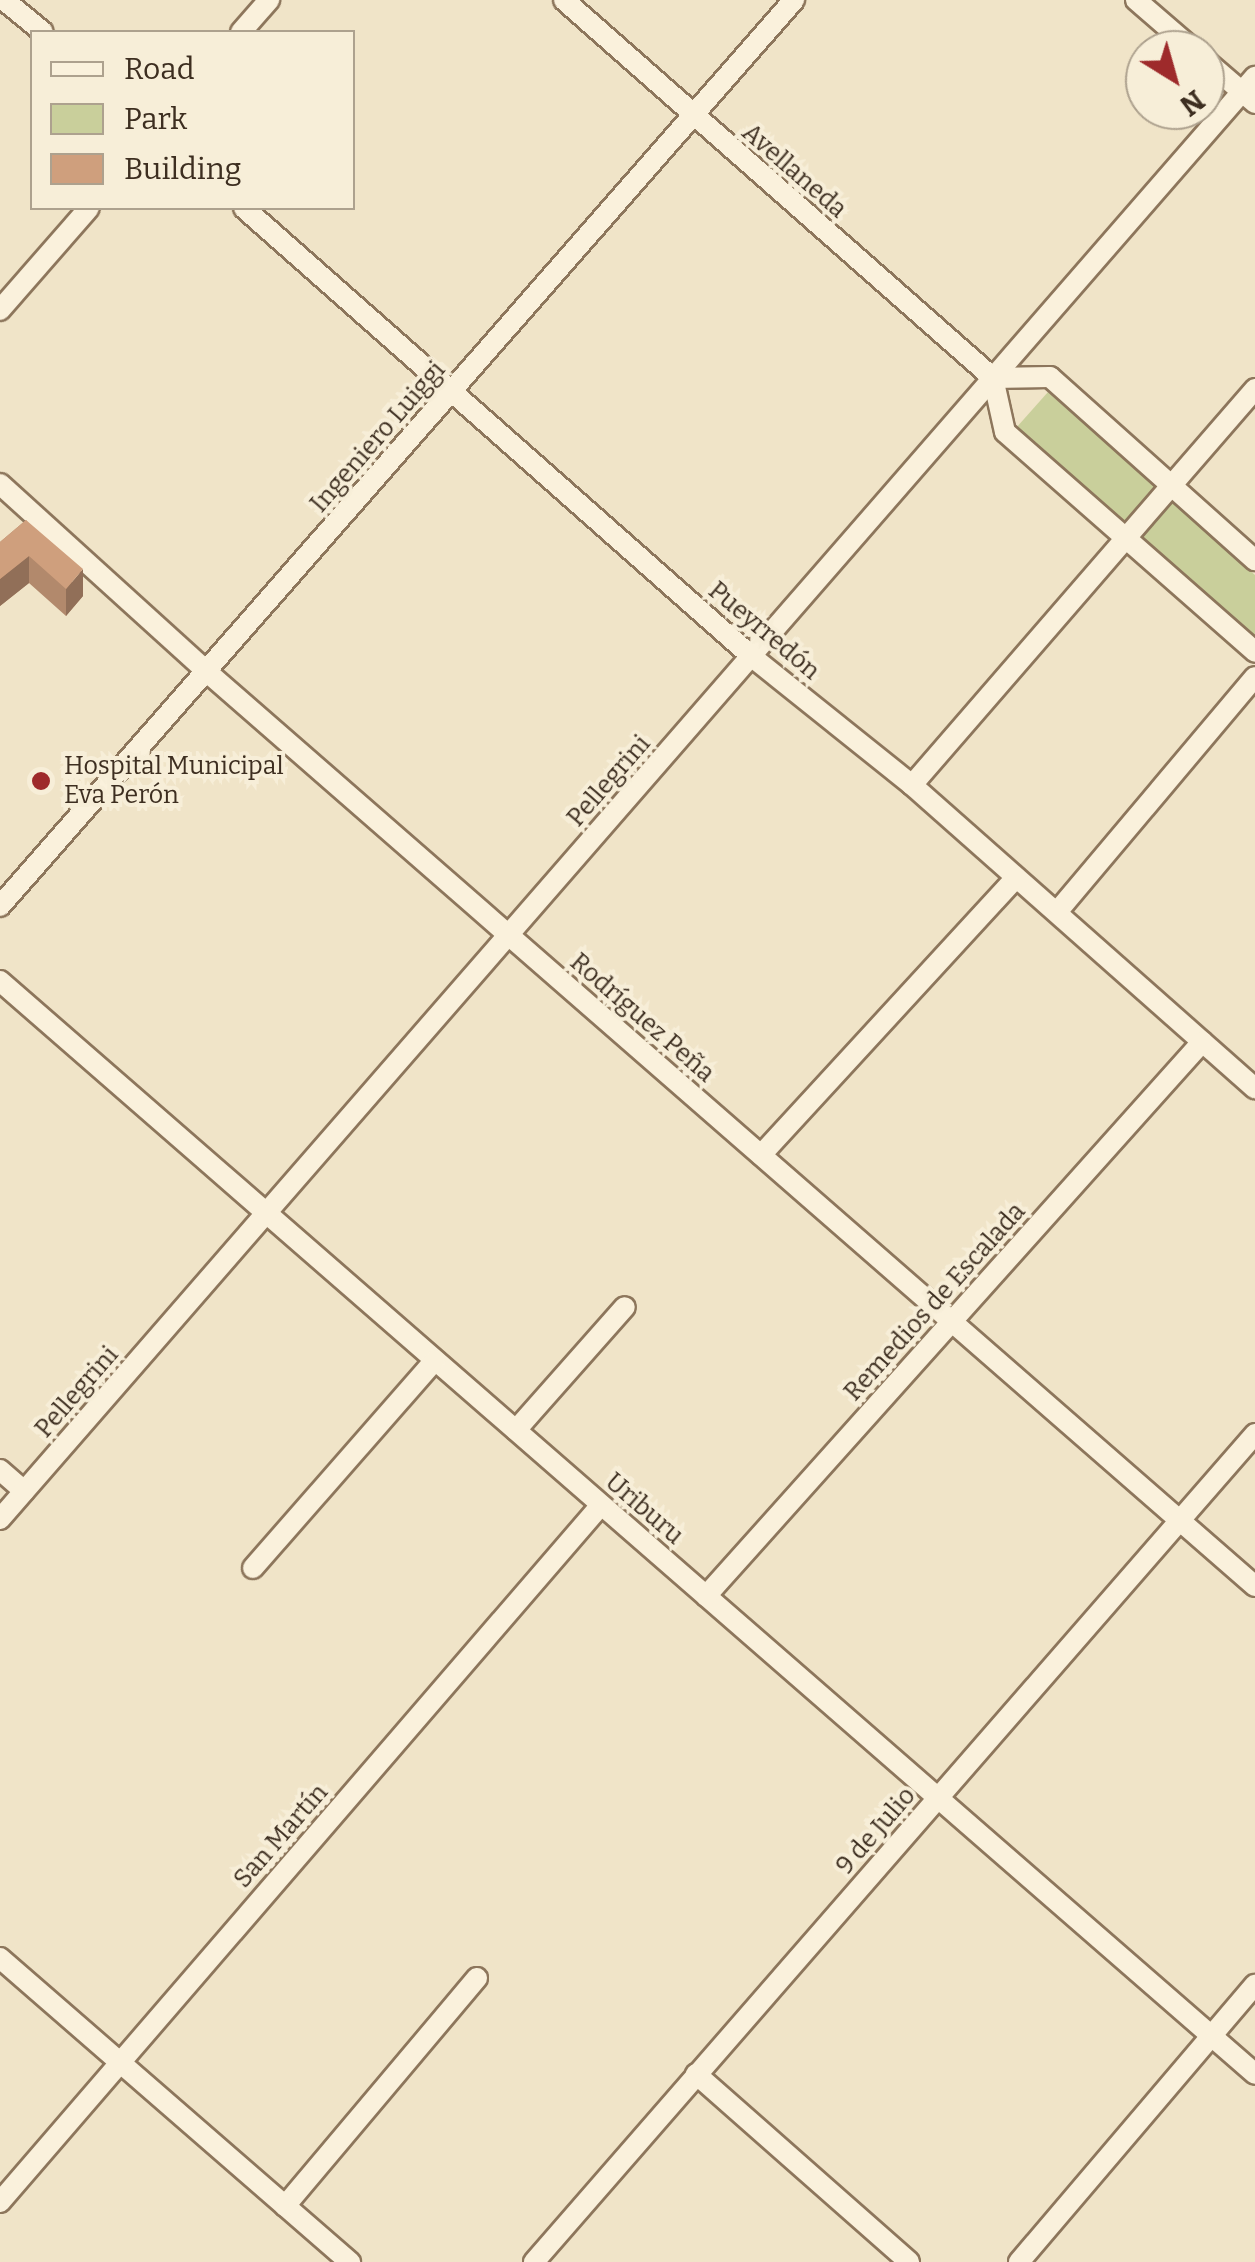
<!DOCTYPE html>
<html>
<head>
<meta charset="utf-8">
<style>
	body { margin:0 }
	#map { position:relative; width:1255px; height:2262px; overflow:hidden; background:#f0e4c8; font-family:Bitter,serif }
	div>[style] { position:absolute }
	.green>* { inset:0; background:#c9cf9b }
	.roads { filter:drop-shadow(2px 0 #8d765c) drop-shadow(-2px 0 #8d765c) drop-shadow(0 2px #8d765c) drop-shadow(0 -2px #8d765c) }
	.street>* { height:20px; margin:-10px; padding:0 10px; transform-origin:10px; border-radius:10px; background:#faf1dc }
	.wall>* { inset:0; background:#b2896c }
	.shaded-wall>* { inset:0; background:#916f58 }
	.building>* { inset:0; background:#cf9f7d }
	.dots>* { width:28px; height:28px; translate:-50% -50%; box-sizing:border-box; border:5px solid #f7eed8; border-radius:50% }
	span { translate:-50% -50%; white-space:nowrap; text-align:center; line-height:1.15; -webkit-text-stroke:8px #f7eed8; paint-order:stroke }
	.street-label { font-size:25px; color:#3d2e20 }
	.poi-label { font-size:25px; color:#3d2e20 }
	.left { translate:0 -50%; text-align:left }
	.legend { position:absolute; left:30px; top:30px; width:325px; height:180px; box-sizing:border-box; background:#f7eed8; border:2px solid #ada18e; margin:0; padding:12px 18px; list-style:none; font-size:30px; color:#3d2e20 }
	.legend li { display:flex; align-items:center; gap:20px; height:50px }
	.legend b { width:50px; border:2px solid #ada18e }
	.north { position:absolute; left:1125px; top:30px; width:100px; height:100px; box-sizing:border-box; background:#f7eed8; border:2px solid #ada18e; border-radius:50%; rotate:143deg; font-size:28px; font-weight:700; line-height:40px; text-align:center; color:#3d2e20 }
	.north::after { content:''; display:block; margin:auto; width:35px; height:45px; background:#9e2a2b; clip-path:polygon(50% 0,100% 100%,50% 72%,0 100%) }
</style>
</head>
<body>
<div id="map">
	<div class="green">
		<i style="clip-path:polygon(1048px 392px,1255px 575px,1255px 638px,1015px 429px)"></i>
	</div>
	<div class="roads">
		<div class="street">
			<i style="left:4px;top:0;width:50px;rotate:39.4deg"></i>
			<i style="left:564px;top:0;width:572px;rotate:41.38deg"></i>
			<i style="left:993px;top:378px;width:55px;rotate:77.5deg"></i>
			<i style="left:1005px;top:432px;width:333px;rotate:41.3deg"></i>
			<i style="left:1136px;top:0;width:77px;rotate:40.8deg"></i>
			<i style="left:241px;top:32px;width:43px;rotate:-48.8deg"></i>
			<i style="left:1205px;top:60px;width:66px;rotate:40.7deg"></i>
			<i style="left:244px;top:208px;width:677px;rotate:41.46deg"></i>
			<i style="left:751px;top:656px;width:206px;rotate:38.7deg"></i>
			<i style="left:912px;top:785px;width:458px;rotate:41.5deg"></i>
			<i style="left:0;top:310px;width:135px;rotate:-48.9deg"></i>
			<i style="left:993px;top:378px;width:57px;rotate:-1deg"></i>
			<i style="left:1050px;top:377px;width:275px;rotate:41.8deg"></i>
			<i style="left:0;top:484px;width:278px;rotate:42.2deg"></i>
			<i style="left:206px;top:671px;width:1392px;rotate:41.1deg"></i>
			<i style="left:912px;top:785px;width:524px;rotate:-49.1deg"></i>
			<i style="left:0;top:906px;width:1205px;rotate:-48.77deg"></i>
			<i style="left:1057px;top:912px;width:307px;rotate:-49.9deg"></i>
			<i style="left:0;top:981px;width:1664px;rotate:41.05deg"></i>
			<i style="left:761px;top:1155px;width:377px;rotate:-47.4deg"></i>
			<i style="left:516px;top:1430px;width:164px;rotate:-48.5deg"></i>
			<i style="left:0;top:1470px;width:32px;rotate:41deg"></i>
			<i style="left:0;top:1519px;width:1912px;rotate:-48.97deg"></i>
			<i style="left:253px;top:1568px;width:276px;rotate:-48.8deg"></i>
			<i style="left:706px;top:1596px;width:744px;rotate:-48.16deg"></i>
			<i style="left:0;top:1958px;width:464px;rotate:41deg"></i>
			<i style="left:696px;top:2074px;width:284px;rotate:41.4deg"></i>
			<i style="left:0;top:2202px;width:920px;rotate:-49.23deg"></i>
			<i style="left:285px;top:2206px;width:298px;rotate:-49.9deg"></i>
			<i style="left:534px;top:2262px;width:1098px;rotate:-48.95deg"></i>
			<i style="left:1019px;top:2262px;width:364px;rotate:-49.6deg"></i>
		</div>
	</div>
	<div class="wall">
		<i style="clip-path:polygon(26px 520px,83px 596px,66px 616px,29px 583px,0 606px,0 542px)"></i>
	</div>
	<div class="shaded-wall">
		<i style="clip-path:polygon(29px 556px,29px 583px,0 606px,0 579px)"></i>
		<i style="clip-path:polygon(83px 569px,83px 596px,66px 616px,66px 589px)"></i>
	</div>
	<div class="building">
		<i style="clip-path:polygon(26px 520px,83px 569px,66px 589px,29px 556px,0 579px,0 542px)"></i>
	</div>
	<div class="dots">
		<i style="left:41px;top:781px;background:#9e2a2b"></i>
	</div>
	<div class="street-label">
		<span style="left:794px;top:171px;rotate:41deg">Avellaneda</span>
		<span style="left:378px;top:437px;rotate:-49deg">Ingeniero Luiggi</span>
		<span style="left:764px;top:631px;rotate:40deg">Pueyrredón</span>
		<span style="left:609px;top:781px;rotate:-49deg">Pellegrini</span>
		<span style="left:642px;top:1018px;rotate:41deg">Rodríguez Peña</span>
		<span style="left:935px;top:1302px;rotate:-48deg">Remedios de Escalada</span>
		<span style="left:77px;top:1392px;rotate:-49deg">Pellegrini</span>
		<span style="left:644px;top:1509px;rotate:41deg">Uriburu</span>
		<span style="left:876px;top:1831px;rotate:-49deg">9 de Julio</span>
		<span style="left:281px;top:1836px;rotate:-49deg">San Martín</span>
	</div>
	<div class="poi-label">
		<span class="left" style="left:64px;top:781px">Hospital Municipal<br>Eva Perón</span>
	</div>
	<ul class="legend">
	<li><b style="height:12px;background:#faf1dc"></b>Road</li>
	<li><b style="height:28px;background:#c9cf9b"></b>Park</li>
	<li><b style="height:28px;background:#cf9f7d"></b>Building</li>
	</ul>
	<div class="north">N</div>
</div>
</body>
</html>
